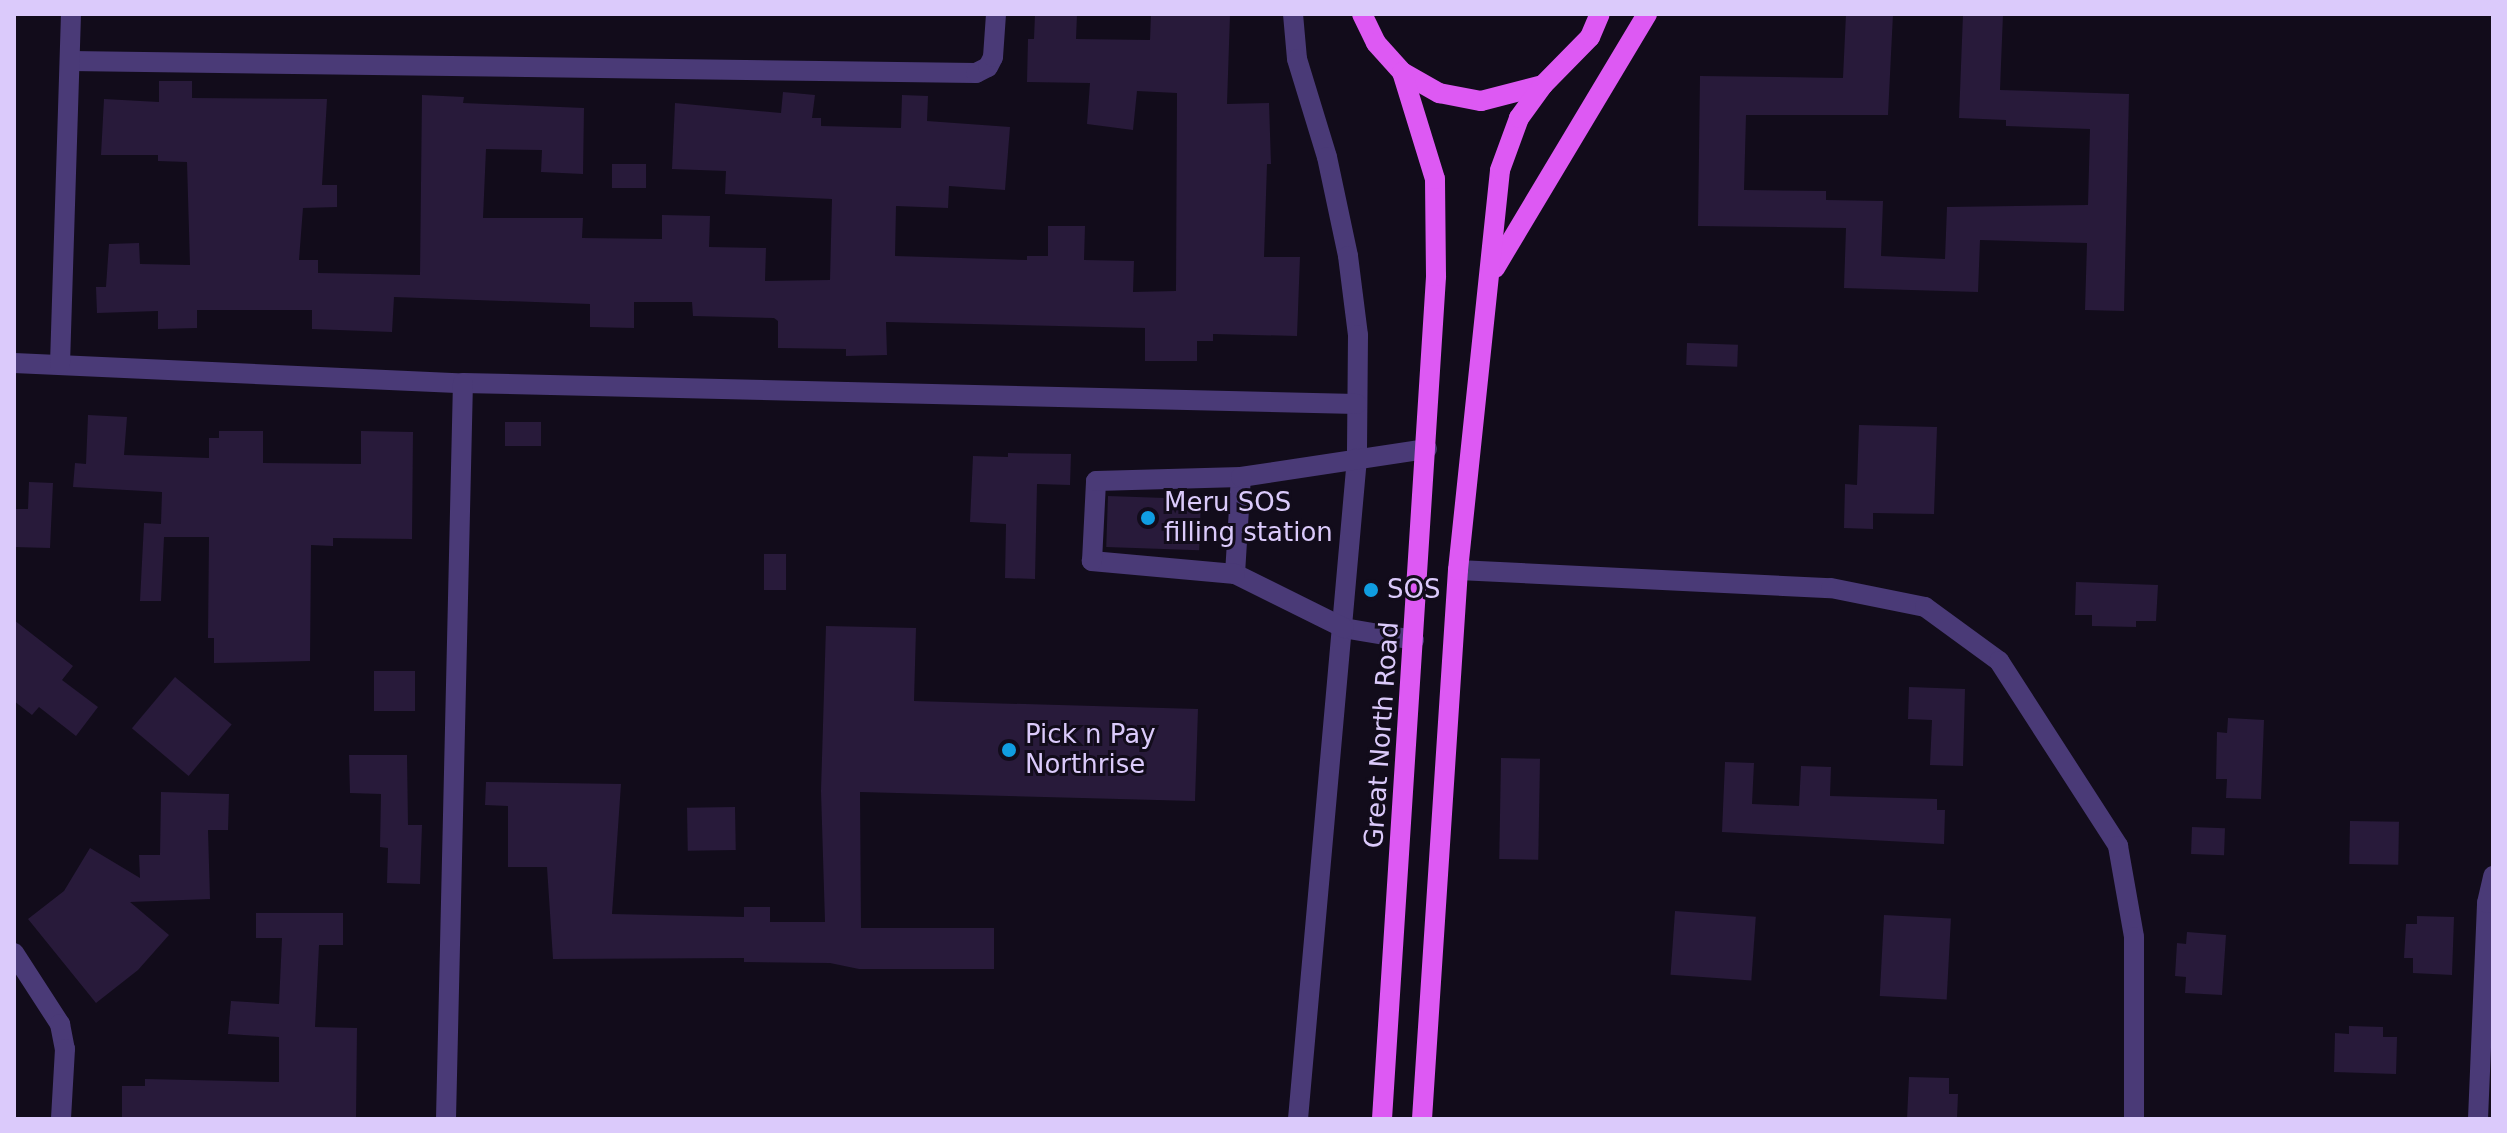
<!DOCTYPE html>
<html>
<head>
<meta charset="utf-8">
<style>
	body { margin:0 }
	#map { position:relative; width:2507px; height:1133px; overflow:hidden; background:#120c1b; font-family:"DejaVu Sans",sans-serif }
	div>[style] { position:absolute }
	.building>* { inset:0; background:#281a3a; transform-origin:0 0 }
	.minor>* { height:20px; margin:-10px; padding:0 10px; transform-origin:10px; border-radius:10px; background:#4a3a77 }
	.major>* { height:20px; margin:-10px; padding:0 10px; transform-origin:10px; border-radius:10px; background:#dd59f3 }
	.dots>* { width:22px; height:22px; translate:-50% -50%; box-sizing:border-box; border:4px solid #120c1b; border-radius:50% }
	span { translate:-50% -50%; white-space:nowrap; text-align:center; line-height:1.15; -webkit-text-stroke:6px #120c1b; paint-order:stroke }
	.poi-label { font-size:26px; color:#dbcafb }
	.left { translate:0 -50%; text-align:left }
	.street-label { font-size:26px; color:#dbcafb }
	.frame { position:absolute; inset:0; border:16px solid #dbcafb; pointer-events:none }
</style>
</head>
<body>
<div id="map">
	<div class="building">
		<i style="clip-path:polygon(1035px 14px,1077px 14px,1076px 39px,1150px 40px,1151px 14px,1230px 15px,1227px 104px,1269px 103px,1271px 164px,1267px 164px,1264px 257px,1300px 257px,1297px 336px,1213px 334px,1213px 341px,1197px 341px,1197px 361px,1145px 361px,1145px 328px,886px 322px,887px 355px,846px 356px,846px 349px,778px 348px,778px 321px,774px 318px,693px 316px,692px 302px,634px 302px,634px 328px,590px 327px,590px 304px,394px 297px,392px 332px,312px 329px,312px 310px,197px 310px,197px 328px,158px 329px,158px 311px,97px 313px,96px 287px,106px 287px,109px 244px,139px 243px,140px 264px,190px 265px,187px 162px,158px 161px,158px 155px,101px 155px,104px 99px,159px 102px,159px 81px,192px 81px,192px 98px,327px 99px,322px 185px,337px 185px,337px 207px,303px 208px,299px 260px,318px 260px,318px 273px,420px 275px,422px 95px,464px 97px,463px 103px,584px 108px,583px 174px,541px 172px,542px 150px,486px 149px,483px 218px,583px 218px,582px 238px,662px 239px,662px 215px,710px 216px,709px 247px,766px 248px,765px 281px,830px 280px,832px 199px,725px 194px,726px 171px,672px 169px,675px 103px,781px 113px,783px 92px,815px 95px,812px 118px,821px 118px,821px 126px,901px 128px,902px 95px,928px 96px,927px 121px,1010px 127px,1005px 190px,949px 186px,948px 208px,896px 206px,895px 256px,1027px 260px,1027px 256px,1048px 256px,1048px 226px,1085px 226px,1084px 260px,1134px 261px,1133px 292px,1176px 291px,1177px 93px,1137px 91px,1133px 130px,1087px 124px,1090px 83px,1027px 82px,1028px 39px,1034px 39px)"></i>
		<i style="clip-path:polygon(1846px 14px,1893px 14px,1888px 115px,1746px 115px,1744px 190px,1826px 191px,1826px 200px,1883px 201px,1881px 256px,1945px 259px,1947px 207px,2088px 205px,2090px 129px,2006px 126px,2006px 120px,1959px 118px,1963px 14px,2003px 14px,2000px 90px,2129px 94px,2124px 311px,2085px 310px,2087px 243px,1980px 240px,1978px 292px,1844px 288px,1846px 228px,1698px 226px,1700px 76px,1843px 78px)"></i>
		<i style="left:612px;top:164px;width:34px;height:24px"></i>
		<i style="left:1687px;top:343px;width:51px;height:22px;rotate:2deg"></i>
		<i style="clip-path:polygon(88px 415px,127px 417px,124px 455px,209px 458px,209px 438px,219px 438px,219px 431px,263px 431px,263px 463px,361px 464px,361px 431px,413px 432px,412px 539px,333px 538px,333px 546px,311px 545px,310px 661px,214px 663px,214px 638px,208px 638px,209px 537px,164px 537px,161px 601px,140px 601px,144px 523px,161px 524px,162px 492px,73px 487px,75px 463px,86px 464px)"></i>
		<i style="left:505px;top:422px;width:36px;height:24px"></i>
		<i style="clip-path:polygon(1859px 425px,1937px 427px,1934px 514px,1873px 513px,1873px 529px,1844px 528px,1845px 484px,1857px 485px)"></i>
		<i style="clip-path:polygon(1008px 453px,1071px 454px,1070px 485px,1037px 484px,1035px 579px,1005px 578px,1006px 524px,970px 522px,973px 456px,1008px 457px)"></i>
		<i style="clip-path:polygon(29px 482px,53px 483px,50px 548px,14px 547px,14px 509px,28px 509px)"></i>
		<i style="left:1108px;top:496px;width:93px;height:51px;rotate:2deg"></i>
		<i style="left:764px;top:554px;width:22px;height:36px"></i>
		<i style="clip-path:polygon(2076px 582px,2158px 585px,2156px 621px,2136px 621px,2136px 627px,2092px 626px,2092px 615px,2075px 615px)"></i>
		<i style="clip-path:polygon(14px 620px,73px 666px,62px 680px,98px 707px,76px 736px,39px 707px,32px 715px,14px 701px)"></i>
		<i style="clip-path:polygon(826px 626px,916px 628px,914px 701px,1198px 709px,1195px 801px,860px 792px,861px 928px,994px 928px,994px 969px,859px 969px,830px 963px,744px 962px,744px 958px,553px 959px,547px 867px,508px 867px,508px 806px,485px 805px,486px 782px,621px 784px,612px 914px,744px 917px,744px 907px,770px 907px,770px 922px,825px 922px,821px 791px)"></i>
		<i style="left:374px;top:671px;width:41px;height:40px"></i>
		<i style="left:175px;top:677px;width:74px;height:67px;rotate:40deg"></i>
		<i style="clip-path:polygon(1909px 687px,1965px 689px,1963px 766px,1930px 765px,1932px 720px,1908px 719px)"></i>
		<i style="clip-path:polygon(2228px 718px,2264px 720px,2261px 799px,2226px 798px,2227px 779px,2216px 779px,2217px 732px,2227px 733px)"></i>
		<i style="clip-path:polygon(349px 755px,407px 755px,408px 825px,422px 825px,420px 884px,387px 883px,388px 848px,380px 847px,381px 794px,350px 793px)"></i>
		<i style="left:1501px;top:758px;width:39px;height:101px;rotate:1deg"></i>
		<i style="clip-path:polygon(1725px 762px,1754px 763px,1752px 804px,1799px 806px,1801px 766px,1831px 767px,1830px 796px,1937px 799px,1937px 810px,1945px 810px,1944px 844px,1722px 832px)"></i>
		<i style="clip-path:polygon(161px 792px,229px 794px,228px 830px,208px 830px,210px 899px,130px 902px,169px 935px,138px 970px,96px 1003px,28px 919px,64px 891px,90px 848px,140px 878px,139px 855px,160px 855px)"></i>
		<i style="left:735px;top:807px;width:43px;height:48px;rotate:89deg"></i>
		<i style="left:2350px;top:821px;width:49px;height:43px;rotate:1deg"></i>
		<i style="left:2192px;top:827px;width:33px;height:27px;rotate:2deg"></i>
		<i style="left:1675px;top:911px;width:81px;height:64px;rotate:4deg"></i>
		<i style="clip-path:polygon(256px 913px,343px 913px,343px 945px,319px 945px,315px 1027px,357px 1028px,356px 1119px,122px 1119px,122px 1086px,145px 1086px,145px 1079px,279px 1082px,279px 1037px,228px 1034px,231px 1001px,279px 1004px,282px 938px,256px 938px)"></i>
		<i style="left:1884px;top:915px;width:67px;height:81px;rotate:3deg"></i>
		<i style="clip-path:polygon(2417px 916px,2454px 917px,2452px 975px,2413px 973px,2413px 958px,2404px 958px,2406px 924px,2417px 924px)"></i>
		<i style="clip-path:polygon(2187px 932px,2226px 935px,2222px 995px,2185px 993px,2186px 977px,2175px 976px,2177px 943px,2186px 944px)"></i>
		<i style="clip-path:polygon(2349px 1026px,2383px 1027px,2383px 1037px,2397px 1037px,2396px 1074px,2334px 1072px,2335px 1033px,2349px 1034px)"></i>
		<i style="clip-path:polygon(1909px 1077px,1949px 1078px,1949px 1094px,1958px 1094px,1957px 1119px,1907px 1119px)"></i>
	</div>
	<div class="minor">
		<i style="left:1293px;top:14px;width:45px;rotate:84.9deg"></i>
		<i style="left:1297px;top:59px;width:102px;rotate:73deg"></i>
		<i style="left:1327px;top:157px;width:101px;rotate:78deg"></i>
		<i style="left:1348px;top:256px;width:80px;rotate:82.8deg"></i>
		<i style="left:1358px;top:335px;width:123px;rotate:90.5deg"></i>
		<i style="left:1357px;top:458px;width:664px;rotate:95.1deg"></i>
		<i style="left:70px;top:61px;width:906px;rotate:0.76deg"></i>
		<i style="left:976px;top:73px;width:13px;rotate:-27deg"></i>
		<i style="left:988px;top:67px;width:11px;rotate:-63deg"></i>
		<i style="left:993px;top:57px;width:43px;rotate:-86deg"></i>
		<i style="left:14px;top:363px;width:449px;rotate:2.6deg"></i>
		<i style="left:463px;top:383px;width:894px;rotate:1.35deg"></i>
		<i style="left:60px;top:364px;width:350px;rotate:-88.2deg"></i>
		<i style="left:1458px;top:570px;width:373px;rotate:2.8deg"></i>
		<i style="left:1831px;top:588px;width:96px;rotate:11.4deg"></i>
		<i style="left:1925px;top:607px;width:92px;rotate:36.1deg"></i>
		<i style="left:1999px;top:661px;width:220px;rotate:57.2deg"></i>
		<i style="left:2118px;top:846px;width:92px;rotate:80deg"></i>
		<i style="left:2134px;top:937px;width:182px;rotate:90deg"></i>
		<i style="left:1235px;top:574px;width:97px;rotate:-86.5deg"></i>
		<i style="left:1414px;top:640px;width:71px;rotate:-170.3deg"></i>
		<i style="left:1344px;top:628px;width:122px;rotate:-153.6deg"></i>
		<i style="left:1235px;top:574px;width:144px;rotate:-174.8deg"></i>
		<i style="left:1092px;top:561px;width:80px;rotate:-87.1deg"></i>
		<i style="left:1096px;top:481px;width:145px;rotate:-1.6deg"></i>
		<i style="left:1241px;top:477px;width:188px;rotate:-8.6deg"></i>
		<i style="left:14px;top:953px;width:85px;rotate:57.1deg"></i>
		<i style="left:60px;top:1024px;width:25px;rotate:79deg"></i>
		<i style="left:65px;top:1049px;width:70px;rotate:93.3deg"></i>
		<i style="left:446px;top:1119px;width:736px;rotate:-88.68deg"></i>
		<i style="left:2478px;top:1119px;width:216px;rotate:-87.6deg"></i>
		<i style="left:2487px;top:903px;width:28px;rotate:-77deg"></i>
	</div>
	<div class="major">
		<i style="left:1362px;top:14px;width:32px;rotate:64deg"></i>
		<i style="left:1376px;top:43px;width:39px;rotate:48deg"></i>
		<i style="left:1402px;top:72px;width:43px;rotate:29.6deg"></i>
		<i style="left:1439px;top:93px;width:43px;rotate:10.8deg"></i>
		<i style="left:1481px;top:101px;width:64px;rotate:-14.5deg"></i>
		<i style="left:1543px;top:85px;width:67px;rotate:-45.6deg"></i>
		<i style="left:1590px;top:37px;width:25px;rotate:-67deg"></i>
		<i style="left:1495px;top:268px;width:296px;rotate:-59.1deg"></i>
		<i style="left:1382px;top:1119px;width:845px;rotate:-86.33deg"></i>
		<i style="left:1436px;top:276px;width:97px;rotate:-90.6deg"></i>
		<i style="left:1435px;top:179px;width:112px;rotate:-107.1deg"></i>
		<i style="left:1422px;top:1119px;width:550px;rotate:-86.25deg"></i>
		<i style="left:1458px;top:570px;width:402px;rotate:-84deg"></i>
		<i style="left:1500px;top:170px;width:55px;rotate:-69.9deg"></i>
		<i style="left:1519px;top:118px;width:41px;rotate:-54deg"></i>
	</div>
	<div class="dots">
		<i style="left:1148px;top:518px;background:#109de1"></i>
		<i style="left:1371px;top:590px;background:#109de1"></i>
		<i style="left:1009px;top:750px;background:#109de1"></i>
	</div>
	<div class="poi-label">
		<span class="left" style="left:1164px;top:518px">Meru SOS<br>filling station</span>
		<span class="left" style="left:1387px;top:590px">SOS</span>
		<span class="left" style="left:1025px;top:750px">Pick n Pay<br>Northrise</span>
	</div>
	<div class="street-label">
		<span style="left:1382px;top:735px;rotate:-86deg">Great North Road</span>
	</div>
	<div class="frame"></div>
</div>
</body>
</html>
